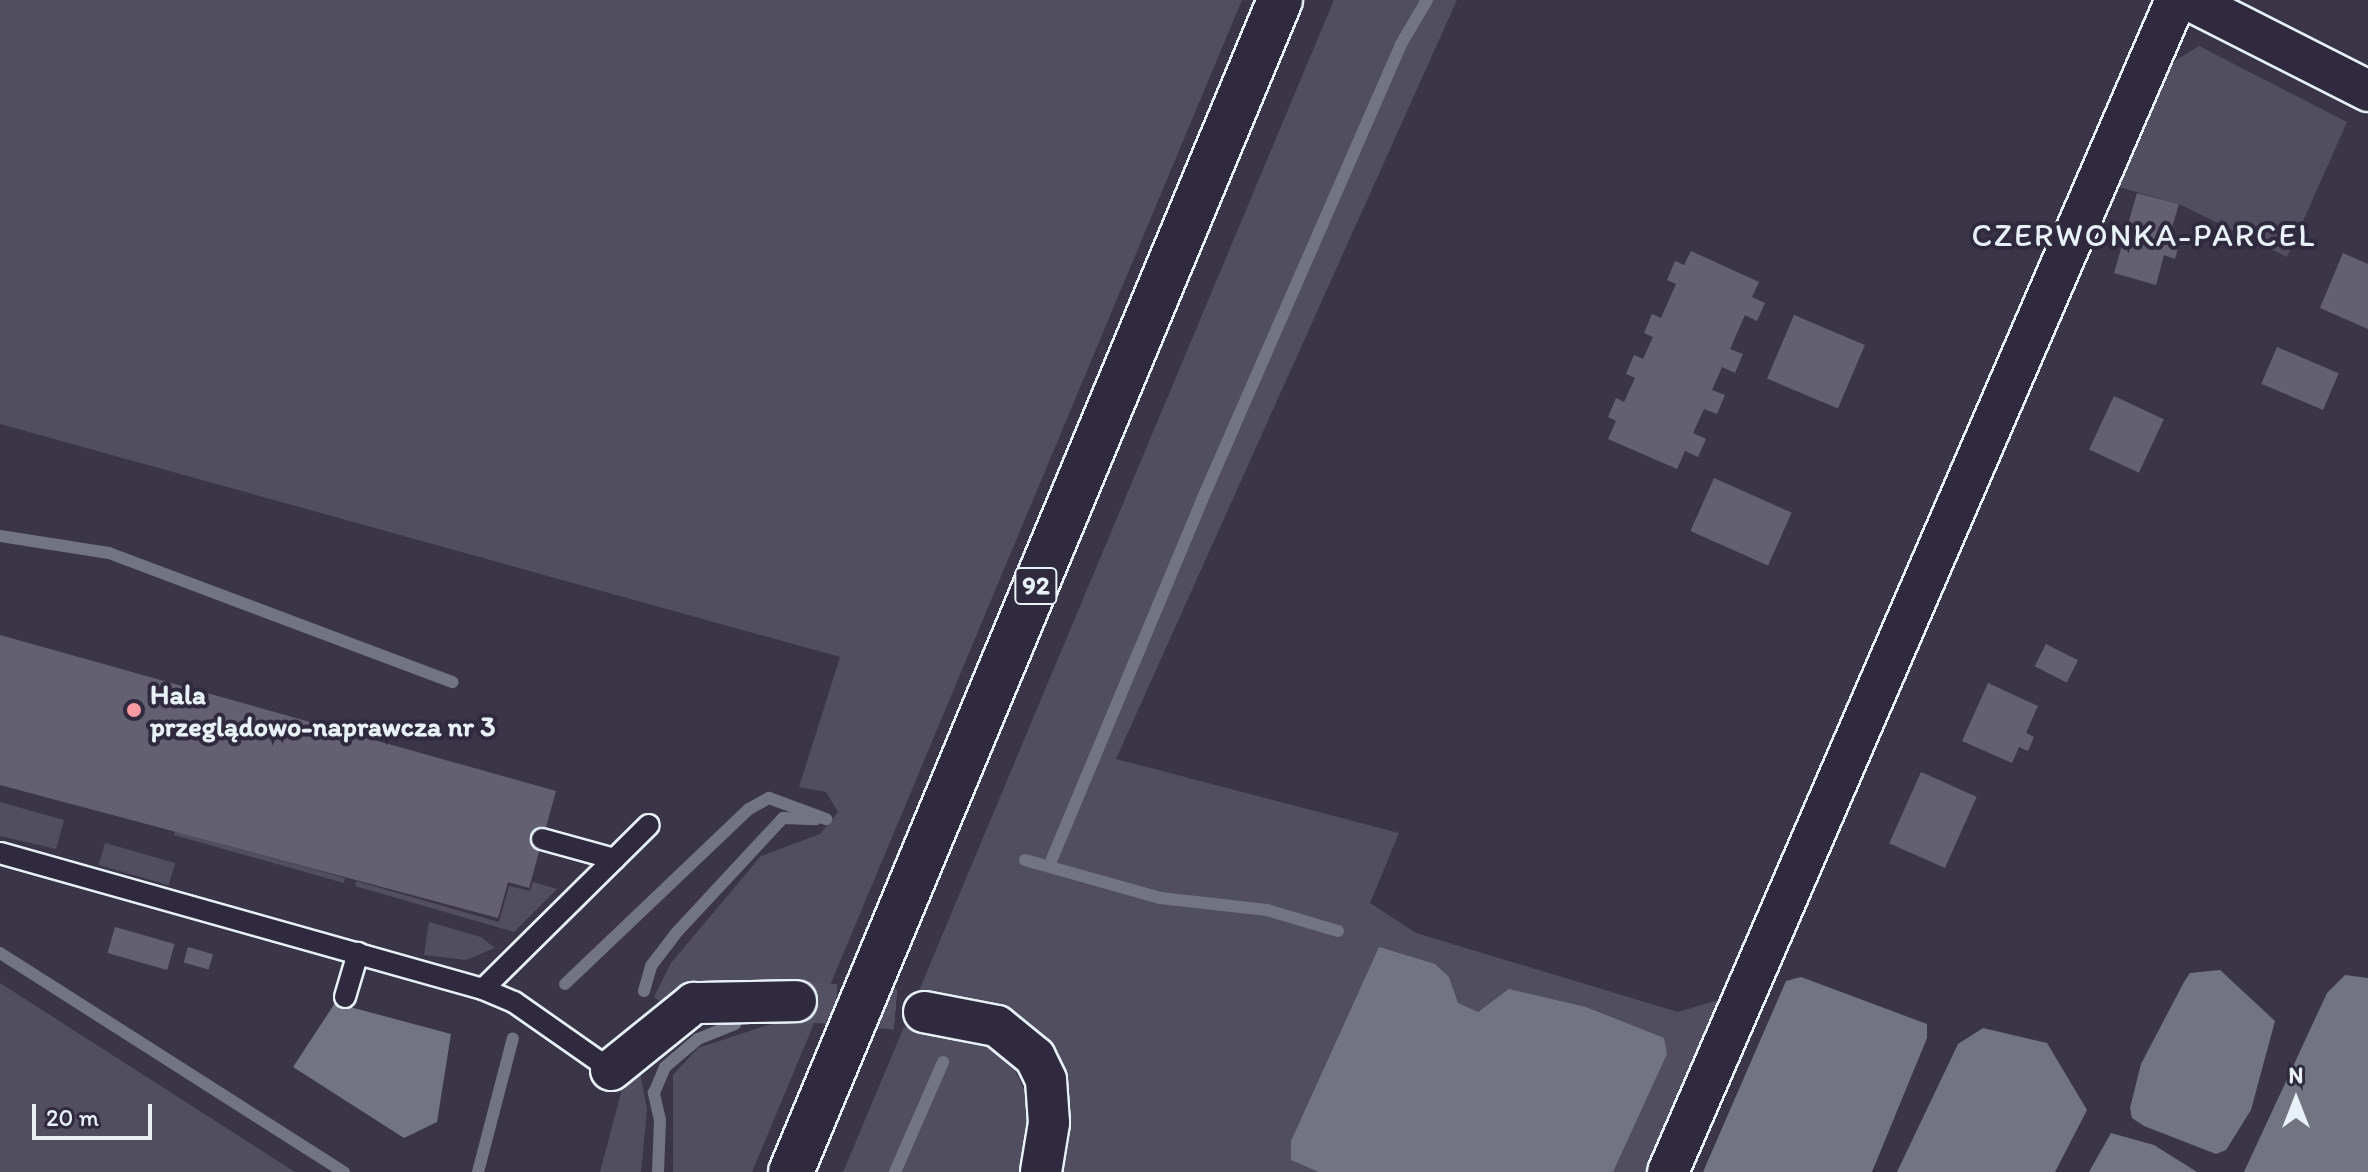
<!DOCTYPE html>
<html>
<head>
<meta charset="utf-8">
<style>
	body { margin:0 }
	#map { position:relative; width:2368px; height:1172px; overflow:hidden; background:#3a3648; font-family:Itim,sans-serif }
	div>[style] { position:absolute }
	.green>* { inset:0; background:#504e5f; transform-origin:0 0 }
	.water>* { inset:0; background:#737482 }
	.stream>* { height:12px; margin:-6px; padding:0 6px; transform-origin:6px; border-radius:6px; background:#737482 }
	.building>* { inset:0; background:#636171; transform-origin:0 0 }
	.street-tunnel>* { height:40px; margin-top:-20px; transform-origin:0; background:repeating-linear-gradient(90deg,#545262 0 40px,transparent 0 60px) }
	.roads { filter:drop-shadow(2px 0 #e8f1f8) drop-shadow(-2px 0 #e8f1f8) drop-shadow(0 2px #e8f1f8) drop-shadow(0 -2px #e8f1f8) }
	.lane>* { height:20px; margin:-10px; padding:0 10px; transform-origin:10px; border-radius:10px; background:#2f2a3d }
	.street>* { height:40px; margin:-20px; padding:0 20px; transform-origin:20px; border-radius:20px; background:#2f2a3d }
	.primary>* { height:44px; margin:-22px; padding:0 22px; transform-origin:22px; border-radius:22px; background:#2f2a3d }
	.dots>* { width:22px; height:22px; translate:-50% -50%; box-sizing:border-box; border:4px solid #2f2a3d; border-radius:50% }
	span { translate:-50% -50%; white-space:nowrap; text-align:center; line-height:1.15; -webkit-text-stroke:8px #2f2a3d; paint-order:stroke }
	.shield-label span { padding:2px 6px; background:#2f2a3d; border:2px solid; border-radius:6px; -webkit-text-stroke-width:0 }
	.shield-label { font-size:26px; color:#e8f1f8; font-weight:700 }
	.poi-label { font-size:28px; color:#e8f1f8; font-weight:700 }
	.left { translate:0 -50%; text-align:left }
	.quarter-label { font-size:32px; color:#e8f1f8; letter-spacing:2px }
	.north { position:absolute; left:2256px; top:1060px; width:80px; height:80px; -webkit-text-stroke:6px #2f2a3d; paint-order:stroke; rotate:0deg; font-size:22px; font-weight:700; line-height:32px; text-align:center; color:#e8f1f8 }
	.north::after { content:''; display:block; margin:auto; width:28px; height:36px; background:#e8f1f8; clip-path:polygon(50% 0,100% 100%,50% 72%,0 100%) }
	.scale { position:absolute; left:32px; top:1104px; width:120px; height:36px; box-sizing:border-box; border:4px solid #e8f1f8; border-top:0; padding-left:10px; font-size:24px; line-height:28px; white-space:nowrap; color:#e8f1f8; -webkit-text-stroke:6px #2f2a3d; paint-order:stroke }
</style>
</head>
<body>
<div id="map">
	<div class="green">
		<i style="clip-path:polygon(0 0,1242px 0,752px 1172px,673px 1172px,673px 1075px,698px 1048px,792px 1017px,786px 983px,706px 981px,664px 1005px,654px 997px,671px 963px,761px 856px,820px 834px,838px 812px,826px 792px,799px 787px,840px 657px,0 424px)"></i>
		<i style="clip-path:polygon(1334px 0,1457px 0,1116px 759px,1399px 833px,1370px 903px,1416px 933px,1678px 1012px,1725px 998px,1651px 1172px,1058px 1172px,1066px 1160px,1069px 1082px,1047px 1039px,1013px 1015px,918px 993px)"></i>
		<i style="clip-path:polygon(2199px 46px,2347px 122px,2287px 257px,2179px 204px,2112px 185px,2152px 96px,2176px 60px)"></i>
		<i style="clip-path:polygon(0 802px,64px 820px,56px 849px,0 836px)"></i>
		<i style="clip-path:polygon(175px 831px,345px 878px,344px 883px,174px 835px)"></i>
		<i style="left:105px;top:843px;width:73px;height:23px;rotate:16deg"></i>
		<i style="clip-path:polygon(356px 881px,499px 922px,509px 886px,530px 891px,533px 882px,557px 889px,514px 932px,355px 886px)"></i>
		<i style="clip-path:polygon(429px 922px,481px 937px,495px 948px,466px 960px,424px 955px)"></i>
		<i style="clip-path:polygon(0 983px,89px 1040px,295px 1172px,0 1172px)"></i>
		<i style="clip-path:polygon(904px 1027px,985px 1040px,1012px 1064px,1031px 1104px,1036px 1135px,1024px 1172px,843px 1172px)"></i>
		<i style="clip-path:polygon(639px 1067px,647px 1109px,641px 1172px,600px 1172px,626px 1074px)"></i>
	</div>
	<div class="water">
		<i style="clip-path:polygon(1379px 947px,1435px 964px,1449px 977px,1458px 1003px,1478px 1012px,1509px 989px,1586px 1007px,1664px 1038px,1667px 1054px,1613px 1172px,1319px 1172px,1291px 1160px,1291px 1141px)"></i>
		<i style="clip-path:polygon(2220px 970px,2275px 1021px,2251px 1110px,2226px 1150px,2216px 1154px,2144px 1126px,2132px 1118px,2130px 1108px,2141px 1064px,2184px 982px,2190px 973px)"></i>
		<i style="clip-path:polygon(2345px 975px,2368px 978px,2368px 1172px,2244px 1172px,2327px 993px)"></i>
		<i style="clip-path:polygon(1801px 977px,1927px 1024px,1927px 1038px,1872px 1172px,1703px 1172px,1786px 981px)"></i>
		<i style="clip-path:polygon(335px 1003px,451px 1034px,437px 1122px,404px 1138px,293px 1067px)"></i>
		<i style="clip-path:polygon(1983px 1028px,2047px 1043px,2087px 1110px,2055px 1172px,1897px 1172px,1958px 1044px)"></i>
		<i style="clip-path:polygon(2111px 1133px,2154px 1145px,2197px 1172px,2089px 1172px)"></i>
	</div>
	<div class="stream">
		<i style="left:0;top:536px;width:110px;rotate:8.9deg"></i>
		<i style="left:109px;top:553px;width:367px;rotate:20.6deg"></i>
		<i style="left:1025px;top:860px;width:140px;rotate:15.7deg"></i>
		<i style="left:1160px;top:898px;width:108px;rotate:6.4deg"></i>
		<i style="left:1267px;top:910px;width:74px;rotate:16.5deg"></i>
		<i style="left:1049px;top:866px;width:397px;rotate:-67.3deg"></i>
		<i style="left:1202px;top:500px;width:498px;rotate:-66.4deg"></i>
		<i style="left:1401px;top:44px;width:51px;rotate:-59.4deg"></i>
		<i style="left:0;top:953px;width:408px;rotate:32.5deg"></i>
		<i style="left:565px;top:984px;width:254px;rotate:-43.6deg"></i>
		<i style="left:749px;top:809px;width:23px;rotate:-29deg"></i>
		<i style="left:769px;top:798px;width:61px;rotate:20.2deg"></i>
		<i style="left:644px;top:991px;width:26px;rotate:-74deg"></i>
		<i style="left:651px;top:966px;width:43px;rotate:-52.6deg"></i>
		<i style="left:677px;top:932px;width:156px;rotate:-47.1deg"></i>
		<i style="left:783px;top:818px;width:33px;rotate:2deg"></i>
		<i style="left:478px;top:1172px;width:138px;rotate:-75.4deg"></i>
		<i style="left:658px;top:1172px;width:52px;rotate:-87.8deg"></i>
		<i style="left:660px;top:1120px;width:28px;rotate:-103deg"></i>
		<i style="left:654px;top:1093px;width:28px;rotate:-67deg"></i>
		<i style="left:665px;top:1067px;width:43px;rotate:-40.3deg"></i>
		<i style="left:698px;top:1039px;width:40px;rotate:-22deg"></i>
		<i style="left:895px;top:1172px;width:120px;rotate:-66.4deg"></i>
	</div>
	<div class="building">
		<i style="clip-path:polygon(2137px 193px,2179px 204px,2169px 237px,2180px 240px,2175px 259px,2164px 255px,2156px 285px,2114px 273px)"></i>
		<i style="clip-path:polygon(1691px 251px,1759px 282px,1752px 297px,1765px 303px,1757px 321px,1745px 315px,1730px 349px,1743px 354px,1735px 373px,1722px 367px,1712px 390px,1725px 395px,1717px 414px,1704px 409px,1693px 433px,1706px 439px,1698px 457px,1685px 451px,1677px 469px,1608px 439px,1616px 421px,1608px 417px,1616px 398px,1624px 402px,1635px 378px,1626px 374px,1634px 355px,1643px 359px,1653px 337px,1644px 333px,1652px 314px,1661px 318px,1676px 284px,1667px 280px,1675px 261px,1684px 265px)"></i>
		<i style="clip-path:polygon(2343px 253px,2368px 264px,2368px 329px,2320px 308px)"></i>
		<i style="left:1794px;top:315px;width:77px;height:69px;rotate:23deg"></i>
		<i style="left:2277px;top:347px;width:67px;height:40px;rotate:23deg"></i>
		<i style="left:2114px;top:396px;width:55px;height:59px;rotate:25deg"></i>
		<i style="left:1714px;top:478px;width:85px;height:58px;rotate:24deg"></i>
		<i style="clip-path:polygon(0 635px,556px 791px,529px 888px,508px 882px,498px 918px,0 785px)"></i>
		<i style="left:2046px;top:644px;width:36px;height:25px;rotate:27deg"></i>
		<i style="clip-path:polygon(1988px 683px,2038px 706px,2026px 733px,2034px 737px,2028px 751px,2019px 747px,2012px 763px,1962px 741px)"></i>
		<i style="left:1921px;top:772px;width:61px;height:78px;rotate:24deg"></i>
		<i style="left:115px;top:927px;width:62px;height:27px;rotate:16deg"></i>
		<i style="left:188px;top:947px;width:26px;height:16px;rotate:16deg"></i>
	</div>
	<div class="street-tunnel">
		<i style="left:796px;top:1001px;width:128px;rotate:4.9deg"></i>
	</div>
	<div class="roads">
		<div class="lane">
			<i style="left:542px;top:839px;width:75px;rotate:15.5deg"></i>
			<i style="left:0;top:853px;width:502px;rotate:15.73deg"></i>
			<i style="left:483px;top:989px;width:34px;rotate:23deg"></i>
			<i style="left:514px;top:1002px;width:118px;rotate:35deg"></i>
			<i style="left:483px;top:989px;width:233px;rotate:-44.7deg"></i>
			<i style="left:345px;top:997px;width:46px;rotate:-73.5deg"></i>
		</div>
		<div class="street">
			<i style="left:2189px;top:0;width:201px;rotate:26.9deg"></i>
			<i style="left:924px;top:1012px;width:74px;rotate:10.9deg"></i>
			<i style="left:997px;top:1026px;width:49px;rotate:39.2deg"></i>
			<i style="left:1035px;top:1057px;width:25px;rotate:64deg"></i>
			<i style="left:1046px;top:1080px;width:43px;rotate:86deg"></i>
			<i style="left:1049px;top:1123px;width:50px;rotate:99.3deg"></i>
			<i style="left:611px;top:1070px;width:107px;rotate:-38.9deg"></i>
			<i style="left:694px;top:1003px;width:102px;rotate:-1.1deg"></i>
			<i style="left:1668px;top:1172px;width:1277px;rotate:-66.57deg"></i>
		</div>
		<div class="primary">
			<i style="left:791px;top:1172px;width:1270px;rotate:-67.35deg"></i>
		</div>
	</div>
	<div class="dots">
		<i style="left:134px;top:710px;background:#ff9aa2"></i>
	</div>
	<div class="shield-label">
		<span style="left:1036px;top:586px">92</span>
	</div>
	<div class="poi-label">
		<span class="left" style="left:150px;top:710px">Hala<br>przeglądowo-naprawcza nr 3</span>
	</div>
	<div class="quarter-label">
		<span style="left:2144px;top:235px">CZERWONKA-PARCEL</span>
	</div>
	<div class="north">N</div>
	<div class="scale">20 m</div>
</div>
</body>
</html>
